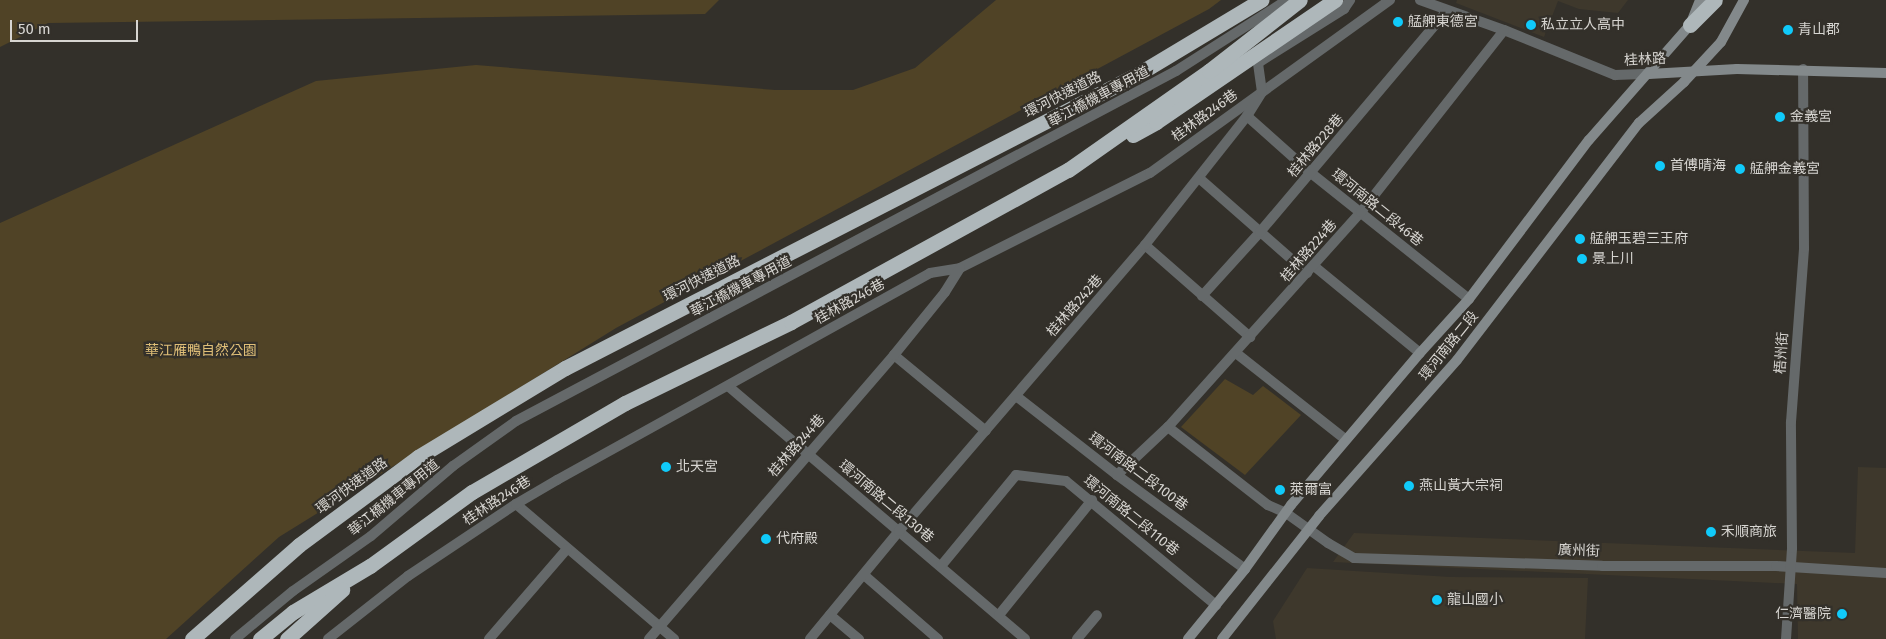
<!DOCTYPE html>
<html>
<head>
<meta charset="utf-8">
<style>
	body { margin:0 }
	#map { position:relative; width:1886px; height:639px; overflow:hidden; background:#33302a; font-family:"Fira Sans","Noto Sans TC",sans-serif }
	div>[style] { position:absolute }
	.built>* { inset:0; background:#3e382c }
	.green>* { inset:0; background:#504326 }
	.street>* { height:10px; margin:-5px; padding:0 5px; transform-origin:5px; border-radius:5px; background:#65696a }
	.secondary>* { height:10px; margin:-5px; padding:0 5px; transform-origin:5px; border-radius:5px; background:#83898b }
	.highway>* { height:15px; margin:-7.5px; padding:0 7.5px; transform-origin:7.5px; border-radius:7.5px; background:#aeb7ba }
	.dots>* { width:14px; height:14px; translate:-50% -50%; box-sizing:border-box; border:2px solid #33302a; border-radius:50% }
	span { translate:-50% -50%; white-space:nowrap; text-align:center; line-height:1.15; -webkit-text-stroke:4.5px #33302a; paint-order:stroke }
	.poi-label { font-size:14px; color:#d7d5d1 }
	.left { translate:0 -50%; text-align:left }
	.right { translate:-100% -50%; text-align:right }
	.street-label { font-size:14px; color:#d7d5d1 }
	.park-label { font-size:14px; color:#e0bf78 }
	.scale { position:absolute; left:10px; top:20px; width:128px; height:22px; box-sizing:border-box; border:2px solid #d7d5d1; border-top:0; padding-left:6px; font-size:15px; line-height:18px; white-space:nowrap; color:#d7d5d1; -webkit-text-stroke:4px #33302a; paint-order:stroke }
</style>
</head>
<body>
<div id="map">
	<div class="built">
		<i style="clip-path:polygon(1457px 0,1628px 0,1618px 13px,1579px 9px,1558px 1px,1544px 37px,1456px 3px)"></i>
		<i style="clip-path:polygon(1858px 467px,1886px 468px,1886px 639px,1798px 639px,1797px 584px,1333px 562px,1354px 533px,1855px 553px)"></i>
		<i style="clip-path:polygon(1307px 568px,1450px 577px,1588px 578px,1585px 639px,1276px 639px,1273px 621px)"></i>
	</div>
	<div class="green">
		<i style="clip-path:polygon(0 0,719px 0,705px 14px,48px 23px,0 47px)"></i>
		<i style="clip-path:polygon(996px 0,1221px 0,1209px 9px,616px 328px,279px 537px,166px 639px,0 639px,0 223px,316px 81px,476px 65px,775px 90px,853px 90px,915px 68px)"></i>
		<i style="clip-path:polygon(1225px 379px,1253px 395px,1263px 386px,1301px 415px,1245px 475px,1181px 427px)"></i>
	</div>
	<div class="street">
		<i style="left:1420px;top:0;width:89px;rotate:19.7deg"></i>
		<i style="left:1504px;top:30px;width:120px;rotate:22.1deg"></i>
		<i style="left:1615px;top:75px;width:34px;rotate:-2deg"></i>
		<i style="left:1247px;top:116px;width:86px;rotate:41.7deg"></i>
		<i style="left:1311px;top:173px;width:202px;rotate:38.6deg"></i>
		<i style="left:1199px;top:178px;width:144px;rotate:41.3deg"></i>
		<i style="left:1145px;top:245px;width:140px;rotate:41.2deg"></i>
		<i style="left:1314px;top:266px;width:137px;rotate:39.4deg"></i>
		<i style="left:1202px;top:296px;width:86px;rotate:-47.8deg"></i>
		<i style="left:1260px;top:232px;width:289px;rotate:-49.8deg"></i>
		<i style="left:1236px;top:353px;width:140px;rotate:38.3deg"></i>
		<i style="left:894px;top:355px;width:119px;rotate:39.6deg"></i>
		<i style="left:728px;top:386px;width:390px;rotate:40.4deg"></i>
		<i style="left:1016px;top:396px;width:128px;rotate:38deg"></i>
		<i style="left:1117px;top:475px;width:159px;rotate:36.3deg"></i>
		<i style="left:1168px;top:427px;width:127px;rotate:38deg"></i>
		<i style="left:1268px;top:505px;width:20px;rotate:24deg"></i>
		<i style="left:1286px;top:513px;width:52px;rotate:35.5deg"></i>
		<i style="left:1328px;top:543px;width:30px;rotate:30deg"></i>
		<i style="left:1354px;top:558px;width:248px;rotate:1.8deg"></i>
		<i style="left:1602px;top:566px;width:174px"></i>
		<i style="left:1776px;top:566px;width:110px;rotate:3.6deg"></i>
		<i style="left:1117px;top:475px;width:70px;rotate:-43.3deg"></i>
		<i style="left:1168px;top:427px;width:289px;rotate:-48.1deg"></i>
		<i style="left:1361px;top:212px;width:231px;rotate:-51.8deg"></i>
		<i style="left:516px;top:504px;width:208px;rotate:40.5deg"></i>
		<i style="left:941px;top:566px;width:118px;rotate:-50.5deg"></i>
		<i style="left:1016px;top:475px;width:50px;rotate:6.8deg"></i>
		<i style="left:1066px;top:481px;width:195px;rotate:39.6deg"></i>
		<i style="left:864px;top:575px;width:98px;rotate:40.9deg"></i>
		<i style="left:830px;top:615px;width:38px;rotate:40deg"></i>
		<i style="left:999px;top:615px;width:148px;rotate:-51deg"></i>
		<i style="left:235px;top:639px;width:75px;rotate:-39.6deg"></i>
		<i style="left:293px;top:591px;width:95px;rotate:-35.2deg"></i>
		<i style="left:371px;top:536px;width:108px;rotate:-40.5deg"></i>
		<i style="left:453px;top:466px;width:77px;rotate:-35.5deg"></i>
		<i style="left:516px;top:421px;width:747px;rotate:-27.94deg"></i>
		<i style="left:1176px;top:71px;width:132px;rotate:-32.6deg"></i>
		<i style="left:328px;top:639px;width:102px;rotate:-38.2deg"></i>
		<i style="left:408px;top:576px;width:130px;rotate:-33.7deg"></i>
		<i style="left:516px;top:504px;width:48px;rotate:-30.3deg"></i>
		<i style="left:557px;top:480px;width:427px;rotate:-29deg"></i>
		<i style="left:930px;top:273px;width:30px;rotate:-9deg"></i>
		<i style="left:960px;top:268px;width:212px;rotate:-26.6deg"></i>
		<i style="left:1150px;top:173px;width:296px;rotate:-35.8deg"></i>
		<i style="left:489px;top:639px;width:119px;rotate:-49.1deg"></i>
		<i style="left:649px;top:639px;width:375px;rotate:-49.2deg"></i>
		<i style="left:894px;top:355px;width:81px;rotate:-51deg"></i>
		<i style="left:945px;top:292px;width:28px;rotate:-58deg"></i>
		<i style="left:810px;top:639px;width:140px;rotate:-50.5deg"></i>
		<i style="left:899px;top:531px;width:377px;rotate:-49.3deg"></i>
		<i style="left:1145px;top:245px;width:164px;rotate:-51.7deg"></i>
		<i style="left:1247px;top:116px;width:28px;rotate:-58deg"></i>
		<i style="left:1262px;top:92px;width:29px;rotate:-98deg"></i>
		<i style="left:1258px;top:63px;width:102px;rotate:-32.1deg"></i>
		<i style="left:1344px;top:9px;width:11px;rotate:-56deg"></i>
		<i style="left:1077px;top:639px;width:31px;rotate:-50deg"></i>
		<i style="left:1786px;top:639px;width:91px;rotate:-86.2deg"></i>
		<i style="left:1792px;top:548px;width:126px;rotate:-90.5deg"></i>
		<i style="left:1791px;top:422px;width:174px;rotate:-85.7deg"></i>
		<i style="left:1804px;top:248px;width:179px;rotate:-90.3deg"></i>
	</div>
	<div class="secondary">
		<i style="left:1649px;top:74px;width:88px;rotate:-3.3deg"></i>
		<i style="left:1737px;top:69px;width:149px;rotate:1.5deg"></i>
		<i style="left:1188px;top:639px;width:90px;rotate:-50.8deg"></i>
		<i style="left:1245px;top:569px;width:79px;rotate:-54.3deg"></i>
		<i style="left:1291px;top:505px;width:199px;rotate:-49.7deg"></i>
		<i style="left:1420px;top:353px;width:73px;rotate:-47.8deg"></i>
		<i style="left:1469px;top:299px;width:199px;rotate:-53deg"></i>
		<i style="left:1589px;top:140px;width:153px;rotate:-48.7deg"></i>
		<i style="left:1690px;top:25px;width:27px;rotate:-68deg"></i>
		<i style="left:1222px;top:639px;width:157px;rotate:-51.7deg"></i>
		<i style="left:1319px;top:516px;width:208px;rotate:-48.5deg"></i>
		<i style="left:1457px;top:360px;width:299px;rotate:-52.5deg"></i>
		<i style="left:1639px;top:123px;width:61px;rotate:-42.3deg"></i>
		<i style="left:1684px;top:82px;width:54px;rotate:-47.2deg"></i>
		<i style="left:1721px;top:42px;width:48px;rotate:-61.3deg"></i>
	</div>
	<div class="highway">
		<i style="left:1690px;top:25px;width:35px;rotate:-45deg"></i>
		<i style="left:1133px;top:135px;width:26px;rotate:-29deg"></i>
		<i style="left:1156px;top:122px;width:217px;rotate:-34.3deg"></i>
		<i style="left:192px;top:639px;width:142px;rotate:-41.3deg"></i>
		<i style="left:299px;top:545px;width:148px;rotate:-36.5deg"></i>
		<i style="left:418px;top:457px;width:172px;rotate:-31.2deg"></i>
		<i style="left:565px;top:368px;width:644px;rotate:-27.16deg"></i>
		<i style="left:1138px;top:74px;width:144px;rotate:-31deg"></i>
		<i style="left:260px;top:639px;width:43px;rotate:-39.3deg"></i>
		<i style="left:293px;top:612px;width:90px;rotate:-30.9deg"></i>
		<i style="left:370px;top:566px;width:126px;rotate:-36deg"></i>
		<i style="left:472px;top:492px;width:177px;rotate:-30.2deg"></i>
		<i style="left:625px;top:403px;width:185px;rotate:-26deg"></i>
		<i style="left:791px;top:322px;width:316px;rotate:-28.8deg"></i>
		<i style="left:1068px;top:170px;width:172px;rotate:-35.1deg"></i>
		<i style="left:1209px;top:71px;width:115px;rotate:-38deg"></i>
		<i style="left:287px;top:639px;width:74px;rotate:-41.7deg"></i>
	</div>
	<div class="dots">
		<i style="left:1398px;top:22px;background:#10cafa"></i>
		<i style="left:1531px;top:25px;background:#10cafa"></i>
		<i style="left:1788px;top:30px;background:#10cafa"></i>
		<i style="left:1780px;top:117px;background:#10cafa"></i>
		<i style="left:1660px;top:166px;background:#10cafa"></i>
		<i style="left:1740px;top:169px;background:#10cafa"></i>
		<i style="left:1580px;top:239px;background:#10cafa"></i>
		<i style="left:1582px;top:259px;background:#10cafa"></i>
		<i style="left:666px;top:467px;background:#10cafa"></i>
		<i style="left:1409px;top:486px;background:#10cafa"></i>
		<i style="left:1280px;top:490px;background:#10cafa"></i>
		<i style="left:1711px;top:532px;background:#10cafa"></i>
		<i style="left:766px;top:539px;background:#10cafa"></i>
		<i style="left:1437px;top:600px;background:#10cafa"></i>
		<i style="left:1842px;top:614px;background:#10cafa"></i>
	</div>
	<div class="poi-label">
		<span class="left" style="left:1408px;top:22px">艋舺東德宮</span>
		<span class="left" style="left:1541px;top:25px">私立立人高中</span>
		<span class="left" style="left:1798px;top:30px">青山郡</span>
		<span class="left" style="left:1790px;top:117px">金義宮</span>
		<span class="left" style="left:1670px;top:166px">首傅晴海</span>
		<span class="left" style="left:1750px;top:169px">艋舺金義宮</span>
		<span class="left" style="left:1590px;top:239px">艋舺玉碧三王府</span>
		<span class="left" style="left:1592px;top:259px">景上川</span>
		<span class="left" style="left:676px;top:467px">北天宮</span>
		<span class="left" style="left:1419px;top:486px">燕山黃大宗祠</span>
		<span class="left" style="left:1290px;top:490px">萊爾富</span>
		<span class="left" style="left:1721px;top:532px">禾順商旅</span>
		<span class="left" style="left:776px;top:539px">代府殿</span>
		<span class="left" style="left:1447px;top:600px">龍山國小</span>
		<span class="right" style="left:1831px;top:614px">仁濟醫院</span>
	</div>
	<div class="street-label">
		<span style="left:1645px;top:60px;rotate:-3deg">桂林路</span>
		<span style="left:1063px;top:95px;rotate:-27deg">環河快速道路</span>
		<span style="left:1099px;top:97px;rotate:-28deg">華江橋機車專用道</span>
		<span style="left:1205px;top:116px;rotate:-36deg">桂林路246巷</span>
		<span style="left:1316px;top:146px;rotate:-50deg">桂林路228巷</span>
		<span style="left:1377px;top:208px;rotate:39deg">環河南路二段46巷</span>
		<span style="left:1309px;top:251px;rotate:-49deg">桂林路224巷</span>
		<span style="left:702px;top:279px;rotate:-27deg">環河快速道路</span>
		<span style="left:741px;top:287px;rotate:-28deg">華江橋機車專用道</span>
		<span style="left:850px;top:302px;rotate:-29deg">桂林路246巷</span>
		<span style="left:1075px;top:306px;rotate:-49deg">桂林路242巷</span>
		<span style="left:1449px;top:346px;rotate:-51deg">環河南路二段</span>
		<span style="left:1782px;top:353px;rotate:-86deg">梧州街</span>
		<span style="left:797px;top:446px;rotate:-49deg">桂林路244巷</span>
		<span style="left:1138px;top:472px;rotate:37deg">環河南路二段100巷</span>
		<span style="left:352px;top:486px;rotate:-36deg">環河快速道路</span>
		<span style="left:394px;top:498px;rotate:-39deg">華江橋機車專用道</span>
		<span style="left:497px;top:501px;rotate:-33deg">桂林路246巷</span>
		<span style="left:886px;top:502px;rotate:40deg">環河南路二段130巷</span>
		<span style="left:1131px;top:516px;rotate:39deg">環河南路二段110巷</span>
		<span style="left:1579px;top:551px;rotate:2deg">廣州街</span>
	</div>
	<div class="park-label">
		<span style="left:201px;top:351px">華江雁鴨自然公園</span>
	</div>
	<div class="scale">50 m</div>
</div>
</body>
</html>
